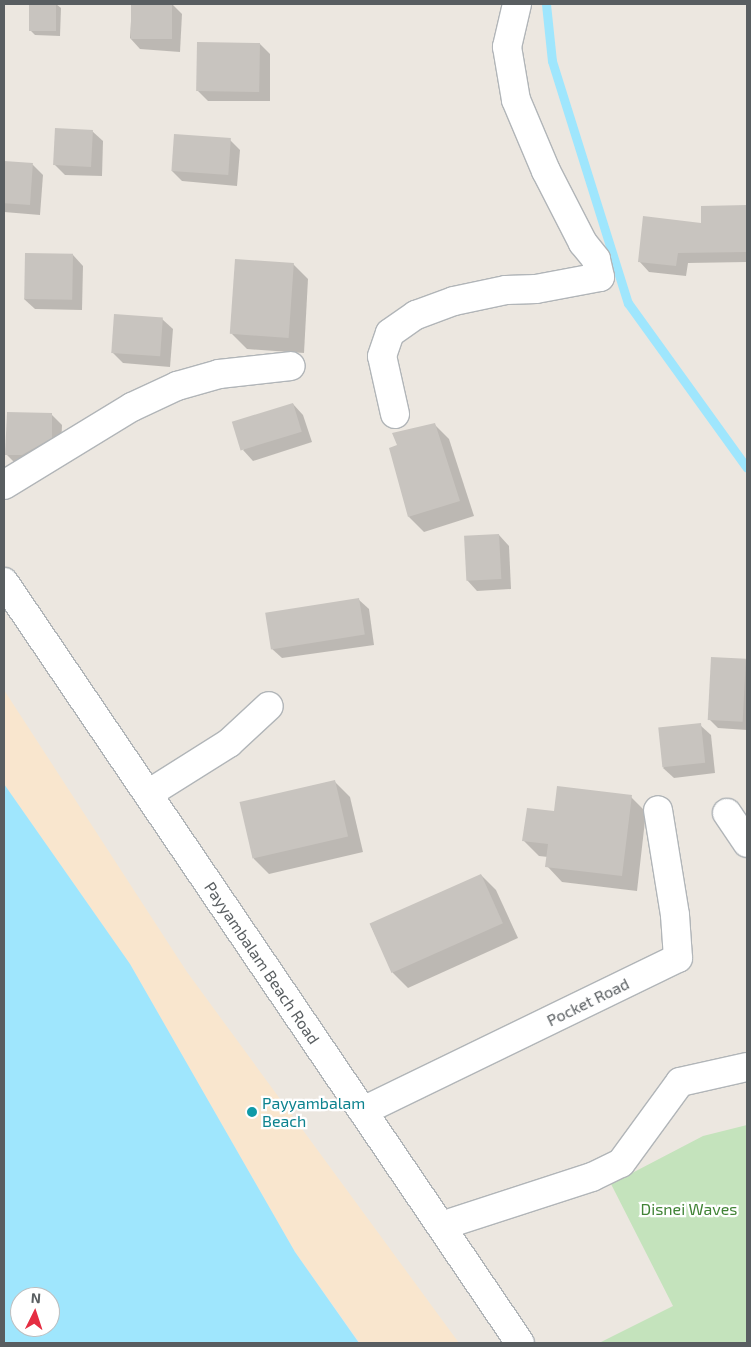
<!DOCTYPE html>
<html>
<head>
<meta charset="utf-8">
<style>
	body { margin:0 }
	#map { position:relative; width:751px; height:1347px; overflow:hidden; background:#ece7e0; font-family:"Exo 2",sans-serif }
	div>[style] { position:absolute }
	.green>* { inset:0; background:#c4e3bc }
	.sand>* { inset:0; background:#f9e6ce }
	.water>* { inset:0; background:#9fe6fd }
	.shadow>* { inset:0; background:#0003 }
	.stream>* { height:9px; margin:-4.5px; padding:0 4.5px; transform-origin:4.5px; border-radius:4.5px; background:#9fe6fd }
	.building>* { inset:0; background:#c8c4bf; transform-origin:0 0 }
	.roads { filter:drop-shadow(1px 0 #b1b5b8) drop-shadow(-1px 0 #b1b5b8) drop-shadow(0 1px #b1b5b8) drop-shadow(0 -1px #b1b5b8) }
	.street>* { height:28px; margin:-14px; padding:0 14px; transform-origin:14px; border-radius:14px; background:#fff }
	.secondary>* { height:28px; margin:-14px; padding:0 14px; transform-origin:14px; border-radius:14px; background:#fff }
	.dots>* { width:14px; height:14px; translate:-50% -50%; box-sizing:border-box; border:2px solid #fff; border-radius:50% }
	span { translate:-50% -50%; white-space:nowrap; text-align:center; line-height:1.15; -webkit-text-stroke:4.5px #fff; paint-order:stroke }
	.street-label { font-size:16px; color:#595e61 }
	.culture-label { font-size:16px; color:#0d838f }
	.left { translate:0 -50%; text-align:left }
	.park-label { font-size:16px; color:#418336 }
	.frame { position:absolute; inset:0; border:5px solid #595e61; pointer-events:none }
	.north { position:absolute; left:10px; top:1287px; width:50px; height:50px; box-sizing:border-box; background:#fff; border:1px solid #bdbfc0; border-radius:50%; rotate:4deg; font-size:14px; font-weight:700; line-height:20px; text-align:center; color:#595e61 }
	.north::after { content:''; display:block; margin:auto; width:18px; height:22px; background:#e52d42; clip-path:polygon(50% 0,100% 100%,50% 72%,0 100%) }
</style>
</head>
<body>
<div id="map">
	<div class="green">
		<i style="clip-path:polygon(747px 1125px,747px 1343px,599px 1343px,673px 1306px,611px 1184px,703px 1136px)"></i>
	</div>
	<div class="sand">
		<i style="clip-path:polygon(4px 690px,187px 972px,459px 1343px,360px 1343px,295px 1252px,130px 964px,4px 784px)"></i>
	</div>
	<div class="water">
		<i style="clip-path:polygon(evenodd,4px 784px,130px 964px,295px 1252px,359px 1343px,4px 1343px,4px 784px,20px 1297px,50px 1297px,50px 1327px,20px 1327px,20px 1297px)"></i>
	</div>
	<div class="shadow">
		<i style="clip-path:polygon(31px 4px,56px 4px,61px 8px,60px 36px,35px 35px,30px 30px)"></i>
		<i style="clip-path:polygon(132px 4px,172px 4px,182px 14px,180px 52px,140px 49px,130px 38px)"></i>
		<i style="clip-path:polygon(260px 44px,270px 54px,270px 101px,208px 101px,197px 90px)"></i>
		<i style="clip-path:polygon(92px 131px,103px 141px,102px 176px,65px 175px,55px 165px)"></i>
		<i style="clip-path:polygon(230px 140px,240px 150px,237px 186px,182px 181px,172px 171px)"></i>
		<i style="clip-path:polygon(4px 163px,33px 165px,43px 175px,40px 215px,4px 212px)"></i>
		<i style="clip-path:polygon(702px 207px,747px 207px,747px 262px,688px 263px,686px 276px,649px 272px,639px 261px,702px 224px)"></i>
		<i style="clip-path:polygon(73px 255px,83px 266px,82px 310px,35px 309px,24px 299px)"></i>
		<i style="clip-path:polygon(293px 264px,308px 279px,304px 353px,247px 349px,232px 334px)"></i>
		<i style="clip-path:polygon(162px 319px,173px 329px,170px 367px,123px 363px,113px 353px)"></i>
		<i style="clip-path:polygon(293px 404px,303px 415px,312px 442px,253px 461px,243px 450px)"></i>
		<i style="clip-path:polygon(52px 415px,62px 425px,61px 448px,17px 465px,6px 454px)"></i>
		<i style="clip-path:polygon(434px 424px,449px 439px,474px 516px,424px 532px,409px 517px)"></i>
		<i style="clip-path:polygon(499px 535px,509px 546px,511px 589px,477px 591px,467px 580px)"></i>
		<i style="clip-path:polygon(358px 599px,369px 609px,374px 645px,282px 658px,271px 648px)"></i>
		<i style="clip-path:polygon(712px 658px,747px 660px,747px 730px,718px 728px,709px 719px)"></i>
		<i style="clip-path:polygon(700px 725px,711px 735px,715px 773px,674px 778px,663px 768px)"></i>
		<i style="clip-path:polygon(335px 782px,350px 797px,363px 852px,269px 874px,254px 859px,241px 803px)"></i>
		<i style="clip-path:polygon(631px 797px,646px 812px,637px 891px,562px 882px,547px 866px,548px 857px,539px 856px,524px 841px,555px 812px)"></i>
		<i style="clip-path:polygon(481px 875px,496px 890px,518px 938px,408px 988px,393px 973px,371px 926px)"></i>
	</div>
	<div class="stream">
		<i style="left:546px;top:4px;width:57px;rotate:84deg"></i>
		<i style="left:552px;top:61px;width:254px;rotate:72.6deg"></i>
		<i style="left:628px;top:303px;width:203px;rotate:54.2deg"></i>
	</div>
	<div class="building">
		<i style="left:29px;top:4px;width:27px;height:27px"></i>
		<i style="left:131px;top:4px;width:41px;height:35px"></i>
		<i style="left:197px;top:42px;width:63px;height:49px;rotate:1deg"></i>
		<i style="left:55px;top:128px;width:38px;height:37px;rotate:3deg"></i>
		<i style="left:174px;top:134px;width:57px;height:37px;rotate:4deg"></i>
		<i style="left:4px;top:161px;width:29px;height:42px;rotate:4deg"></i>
		<i style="clip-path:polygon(747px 205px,747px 252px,678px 253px,676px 266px,638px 262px,643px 216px,701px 223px,701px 206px)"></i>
		<i style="left:25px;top:253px;width:48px;height:46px;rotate:1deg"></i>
		<i style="left:235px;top:259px;width:59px;height:75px;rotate:4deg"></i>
		<i style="left:114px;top:314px;width:49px;height:39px;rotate:4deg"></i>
		<i style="left:293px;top:403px;width:30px;height:64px;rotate:73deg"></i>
		<i style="clip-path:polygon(7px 412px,52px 413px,52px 438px,22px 455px,5px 455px)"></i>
		<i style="clip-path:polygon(435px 423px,460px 501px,408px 517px,389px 448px,397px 445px,392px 433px)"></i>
		<i style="left:499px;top:534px;width:45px;height:35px;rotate:87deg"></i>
		<i style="left:359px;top:598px;width:37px;height:95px;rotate:81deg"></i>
		<i style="left:711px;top:657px;width:35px;height:63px;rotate:3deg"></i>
		<i style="left:701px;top:723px;width:40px;height:43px;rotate:84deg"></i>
		<i style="left:335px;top:780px;width:58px;height:98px;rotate:77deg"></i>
		<i style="clip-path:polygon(557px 786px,632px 795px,622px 876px,545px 867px,548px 844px,522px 841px,527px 808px,554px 811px)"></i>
		<i style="left:481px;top:874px;width:54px;height:122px;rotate:66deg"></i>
	</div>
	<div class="roads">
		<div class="street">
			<i style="left:395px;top:414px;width:59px;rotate:-102.6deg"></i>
			<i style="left:382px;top:356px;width:24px;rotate:-71deg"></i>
			<i style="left:390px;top:333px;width:32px;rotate:-35deg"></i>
			<i style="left:416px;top:315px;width:40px;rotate:-20.2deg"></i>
			<i style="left:454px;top:301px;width:53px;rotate:-11.9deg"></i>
			<i style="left:506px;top:290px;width:30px;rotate:-2deg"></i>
			<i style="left:536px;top:289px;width:65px;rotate:-10.6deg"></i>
			<i style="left:600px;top:277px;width:18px;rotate:-103deg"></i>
			<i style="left:596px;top:259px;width:21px;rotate:-129deg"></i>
			<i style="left:583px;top:243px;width:81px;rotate:-117.2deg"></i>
			<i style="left:546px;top:171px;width:77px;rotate:-112.9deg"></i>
			<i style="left:516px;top:100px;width:54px;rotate:-99.6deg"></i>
			<i style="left:507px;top:47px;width:44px;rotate:-76.9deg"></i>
			<i style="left:4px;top:485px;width:150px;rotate:-31.4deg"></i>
			<i style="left:132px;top:407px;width:50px;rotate:-25deg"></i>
			<i style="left:177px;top:386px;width:44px;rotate:-15.9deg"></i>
			<i style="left:219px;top:374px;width:72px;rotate:-6.3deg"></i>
			<i style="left:148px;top:794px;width:96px;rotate:-32.2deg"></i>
			<i style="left:229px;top:743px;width:54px;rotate:-42.8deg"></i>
			<i style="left:727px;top:813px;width:36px;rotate:56deg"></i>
			<i style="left:363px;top:1111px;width:350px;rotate:-25.9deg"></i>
			<i style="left:678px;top:958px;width:43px;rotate:-94deg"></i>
			<i style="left:675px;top:915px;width:106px;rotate:-99.2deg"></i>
			<i style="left:441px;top:1226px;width:159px;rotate:-18deg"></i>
			<i style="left:592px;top:1177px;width:32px;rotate:-26deg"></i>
			<i style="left:621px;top:1163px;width:100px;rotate:-53.9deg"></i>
			<i style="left:680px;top:1082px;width:69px;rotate:-12.6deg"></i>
		</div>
		<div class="secondary">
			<i style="left:4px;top:582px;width:919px;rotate:55.86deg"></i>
		</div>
	</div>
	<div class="dots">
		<i style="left:252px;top:1112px;background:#0f9aa8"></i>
	</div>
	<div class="street-label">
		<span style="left:262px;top:963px;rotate:56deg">Payyambalam Beach Road</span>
		<span style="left:588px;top:1002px;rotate:-26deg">Pocket Road</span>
	</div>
	<div class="culture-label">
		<span class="left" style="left:262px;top:1112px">Payyambalam<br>Beach</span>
	</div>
	<div class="park-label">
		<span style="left:689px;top:1209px">Disnei Waves</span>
	</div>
	<div class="frame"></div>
	<div class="north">N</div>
</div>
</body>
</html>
